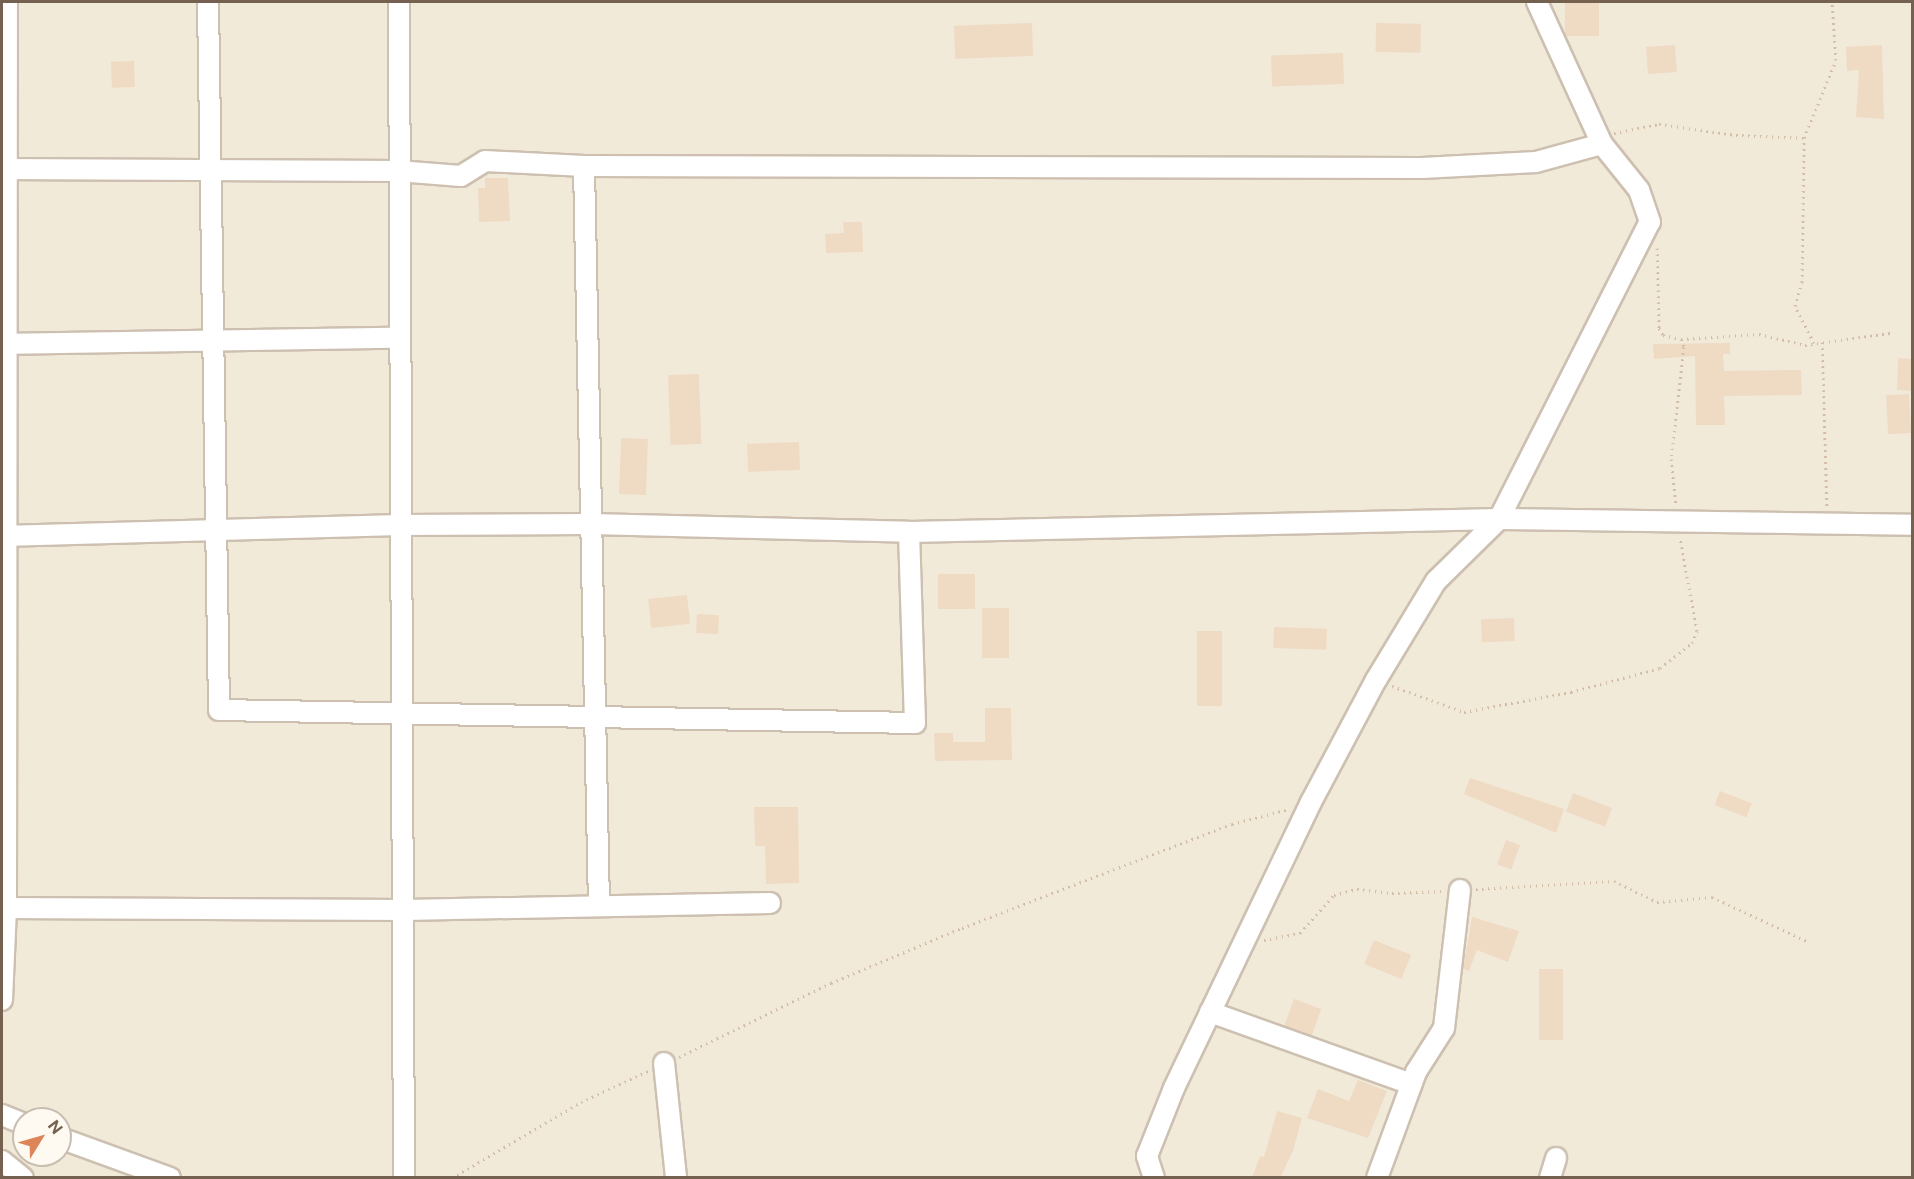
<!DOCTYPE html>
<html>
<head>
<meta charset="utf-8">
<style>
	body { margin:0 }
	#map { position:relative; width:1914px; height:1179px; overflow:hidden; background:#fbf7eb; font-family:"Public Sans",sans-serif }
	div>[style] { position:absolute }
	.residential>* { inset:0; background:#f2ead9 }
	.building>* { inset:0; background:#efdac4; transform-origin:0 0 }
	.path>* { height:3px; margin-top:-1.5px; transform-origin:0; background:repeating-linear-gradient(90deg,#d4bda7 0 1.5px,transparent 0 6px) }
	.roads { filter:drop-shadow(2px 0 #cdc0b1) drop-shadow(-2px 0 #cdc0b1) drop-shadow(0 2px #cdc0b1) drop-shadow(0 -2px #cdc0b1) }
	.minor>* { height:20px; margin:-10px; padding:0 10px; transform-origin:10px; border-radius:10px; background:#fff }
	span { translate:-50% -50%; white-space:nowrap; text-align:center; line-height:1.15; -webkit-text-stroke:4.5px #fefaf1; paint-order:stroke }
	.frame { position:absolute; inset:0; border:3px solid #75614f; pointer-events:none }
	.north { position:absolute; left:12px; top:1107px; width:60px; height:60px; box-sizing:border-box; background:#fefaf1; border:2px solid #c7bdb0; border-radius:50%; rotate:53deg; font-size:16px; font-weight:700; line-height:24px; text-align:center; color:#75614f }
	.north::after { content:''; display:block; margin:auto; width:21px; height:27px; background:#db8559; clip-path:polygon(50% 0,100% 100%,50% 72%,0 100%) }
</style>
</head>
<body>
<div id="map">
	<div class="residential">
		<i style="clip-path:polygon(evenodd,2px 2px,1912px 2px,1912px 1177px,2px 1178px,2px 2px,24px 1119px,60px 1119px,60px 1155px,24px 1155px,24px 1119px)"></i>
	</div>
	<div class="building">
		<i style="left:1565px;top:2px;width:34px;height:34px"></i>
		<i style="left:1032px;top:23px;width:33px;height:78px;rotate:88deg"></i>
		<i style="left:1376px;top:23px;width:45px;height:29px;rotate:1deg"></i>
		<i style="left:1675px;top:45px;width:27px;height:29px;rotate:86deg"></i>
		<i style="clip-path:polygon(1882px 45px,1884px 119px,1856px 117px,1859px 70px,1847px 71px,1846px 47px)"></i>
		<i style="left:1343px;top:53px;width:31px;height:72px;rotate:88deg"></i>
		<i style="left:134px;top:61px;width:26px;height:23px;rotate:88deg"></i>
		<i style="clip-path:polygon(485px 178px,508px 178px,510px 221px,479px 222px,478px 188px,485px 188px)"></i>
		<i style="clip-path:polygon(843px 222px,862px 222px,863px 252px,826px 253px,825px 234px,844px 233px)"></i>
		<i style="clip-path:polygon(1730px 343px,1730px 354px,1723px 354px,1724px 371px,1801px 370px,1802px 395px,1724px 396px,1725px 425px,1696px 425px,1695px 356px,1654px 359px,1653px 344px)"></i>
		<i style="clip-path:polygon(1898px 358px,1911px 359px,1912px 391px,1897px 390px)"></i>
		<i style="left:699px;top:374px;width:70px;height:31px;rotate:88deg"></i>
		<i style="left:1909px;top:394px;width:39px;height:23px;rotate:87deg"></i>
		<i style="left:621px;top:438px;width:27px;height:56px;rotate:2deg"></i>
		<i style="left:799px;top:442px;width:28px;height:52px;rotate:88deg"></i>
		<i style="left:938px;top:574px;width:37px;height:35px"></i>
		<i style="left:687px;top:595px;width:29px;height:39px;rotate:84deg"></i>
		<i style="left:982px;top:608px;width:27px;height:50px"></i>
		<i style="left:697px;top:614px;width:22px;height:19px;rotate:3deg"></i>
		<i style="left:1514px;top:618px;width:23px;height:33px;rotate:88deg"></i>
		<i style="left:1274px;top:627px;width:53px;height:21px;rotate:2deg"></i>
		<i style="left:1197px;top:631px;width:25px;height:75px"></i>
		<i style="clip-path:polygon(985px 708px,1011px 708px,1012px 760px,935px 761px,934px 733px,953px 733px,953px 742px,985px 742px)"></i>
		<i style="clip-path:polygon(1470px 778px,1564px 809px,1556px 833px,1464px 794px)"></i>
		<i style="left:1720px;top:791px;width:34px;height:15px;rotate:21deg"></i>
		<i style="left:1573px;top:793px;width:42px;height:20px;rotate:21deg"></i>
		<i style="clip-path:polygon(754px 807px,798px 807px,799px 883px,766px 884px,765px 846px,755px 846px)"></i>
		<i style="left:1506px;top:840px;width:15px;height:26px;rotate:20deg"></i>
		<i style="clip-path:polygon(1472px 917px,1519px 931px,1508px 962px,1477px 950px,1469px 971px,1463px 969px)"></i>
		<i style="left:1374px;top:940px;width:40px;height:26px;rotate:22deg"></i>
		<i style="left:1539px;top:969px;width:24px;height:71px"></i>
		<i style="left:1294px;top:999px;width:29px;height:29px;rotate:20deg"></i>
		<i style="clip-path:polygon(1358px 1080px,1387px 1091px,1368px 1138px,1307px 1118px,1318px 1089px,1349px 1101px)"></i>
		<i style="clip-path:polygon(1277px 1111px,1302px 1118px,1293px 1151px,1280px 1178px,1252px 1178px,1260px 1156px,1264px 1157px)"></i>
	</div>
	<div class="path">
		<i style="left:1614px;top:133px;width:46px;rotate:-11.3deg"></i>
		<i style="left:1659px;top:124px;width:78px;rotate:8.1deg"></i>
		<i style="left:1736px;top:135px;width:68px;rotate:2.5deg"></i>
		<i style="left:1657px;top:248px;width:80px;rotate:88.6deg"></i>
		<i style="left:1659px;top:328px;width:8px;rotate:60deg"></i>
		<i style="left:1663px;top:335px;width:18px;rotate:13deg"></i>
		<i style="left:1681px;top:339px;width:9px;rotate:69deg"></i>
		<i style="left:1684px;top:347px;width:113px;rotate:96.6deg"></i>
		<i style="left:1671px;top:459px;width:46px;rotate:83.8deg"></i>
		<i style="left:1681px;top:339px;width:78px;rotate:-3.7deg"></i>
		<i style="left:1759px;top:334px;width:47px;rotate:13.4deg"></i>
		<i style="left:1805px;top:345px;width:86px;rotate:-8deg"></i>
		<i style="left:1822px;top:342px;width:166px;rotate:88.3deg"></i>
		<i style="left:1814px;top:343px;width:42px;rotate:-117.2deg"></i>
		<i style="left:1795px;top:306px;width:25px;rotate:-74deg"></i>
		<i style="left:1802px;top:282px;width:144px;rotate:-89.2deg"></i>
		<i style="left:1804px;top:138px;width:84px;rotate:-67.7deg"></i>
		<i style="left:1836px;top:60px;width:58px;rotate:-93.9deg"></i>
		<i style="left:1392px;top:686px;width:77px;rotate:19.9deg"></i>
		<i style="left:1464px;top:712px;width:109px;rotate:-10.6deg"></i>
		<i style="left:1571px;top:692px;width:92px;rotate:-15.1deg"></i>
		<i style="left:1660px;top:668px;width:41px;rotate:-38deg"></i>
		<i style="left:1692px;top:643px;width:13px;rotate:-67deg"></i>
		<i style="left:1697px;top:631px;width:95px;rotate:-100.4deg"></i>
		<i style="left:1476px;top:889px;width:138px;rotate:-3.3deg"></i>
		<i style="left:1614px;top:881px;width:48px;rotate:26deg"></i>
		<i style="left:1657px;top:902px;width:55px;rotate:-5.2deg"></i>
		<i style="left:1712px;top:897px;width:107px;rotate:24.9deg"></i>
		<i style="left:1264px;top:940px;width:37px;rotate:-11deg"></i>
		<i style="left:1300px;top:933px;width:51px;rotate:-48.2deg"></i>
		<i style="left:1334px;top:895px;width:24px;rotate:-15deg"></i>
		<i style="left:1357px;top:889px;width:35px;rotate:7deg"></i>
		<i style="left:1392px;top:893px;width:50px;rotate:-2.3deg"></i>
		<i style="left:679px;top:1057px;width:169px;rotate:-26deg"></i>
		<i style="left:831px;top:983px;width:142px;rotate:-22.8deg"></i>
		<i style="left:962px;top:928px;width:289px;rotate:-21.1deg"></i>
		<i style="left:1232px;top:824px;width:59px;rotate:-14.7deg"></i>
		<i style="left:452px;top:1178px;width:150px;rotate:-30.5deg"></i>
		<i style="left:581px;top:1102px;width:74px;rotate:-24.8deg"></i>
	</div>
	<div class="roads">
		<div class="minor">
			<i style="left:208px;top:2px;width:708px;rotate:89.11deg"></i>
			<i style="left:219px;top:710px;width:696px;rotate:1.07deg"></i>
			<i style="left:915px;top:723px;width:191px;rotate:-91.8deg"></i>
			<i style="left:399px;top:2px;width:1176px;rotate:89.76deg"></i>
			<i style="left:584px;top:166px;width:739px;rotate:88.84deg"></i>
			<i style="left:2px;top:169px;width:396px;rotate:0.3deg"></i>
			<i style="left:398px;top:171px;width:63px;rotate:4.5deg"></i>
			<i style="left:461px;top:176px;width:28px;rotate:-32deg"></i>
			<i style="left:485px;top:161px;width:99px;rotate:2.9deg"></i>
			<i style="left:584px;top:166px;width:838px;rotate:0.14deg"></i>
			<i style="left:1422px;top:168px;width:114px;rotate:-3deg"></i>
			<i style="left:1536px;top:162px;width:68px;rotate:-15.3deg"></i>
			<i style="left:2px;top:344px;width:396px;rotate:-0.9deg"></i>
			<i style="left:2px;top:536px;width:398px;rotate:-1.6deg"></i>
			<i style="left:400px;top:525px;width:191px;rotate:-0.3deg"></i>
			<i style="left:591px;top:524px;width:318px;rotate:1.4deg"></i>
			<i style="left:909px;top:532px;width:590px;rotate:-1.26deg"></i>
			<i style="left:1499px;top:519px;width:413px;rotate:0.8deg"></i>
			<i style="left:2px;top:908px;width:402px;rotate:0.3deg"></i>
			<i style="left:404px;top:910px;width:366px;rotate:-1.1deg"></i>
			<i style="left:2px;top:1000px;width:92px;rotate:-87.5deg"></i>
			<i style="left:6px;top:908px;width:906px;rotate:-89.94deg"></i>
			<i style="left:1210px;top:1012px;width:214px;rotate:19.7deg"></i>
			<i style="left:664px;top:1063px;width:116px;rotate:84deg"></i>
			<i style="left:2px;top:1115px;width:24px;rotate:22deg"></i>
			<i style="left:60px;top:1138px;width:117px;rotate:20deg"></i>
			<i style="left:2px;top:1161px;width:27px;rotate:39deg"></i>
			<i style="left:1154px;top:1178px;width:23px;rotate:-108deg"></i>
			<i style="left:1147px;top:1156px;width:73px;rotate:-68.3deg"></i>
			<i style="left:1174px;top:1088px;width:317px;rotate:-64.4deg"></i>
			<i style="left:1311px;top:802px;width:138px;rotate:-62deg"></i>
			<i style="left:1376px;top:680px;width:116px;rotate:-58.8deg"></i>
			<i style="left:1436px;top:581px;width:88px;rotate:-44.5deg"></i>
			<i style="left:1499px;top:519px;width:333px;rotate:-63.1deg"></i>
			<i style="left:1650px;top:222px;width:34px;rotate:-109deg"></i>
			<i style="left:1639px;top:190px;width:59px;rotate:-128.8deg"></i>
			<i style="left:1602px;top:144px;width:156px;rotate:-114.6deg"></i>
			<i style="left:1377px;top:1178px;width:113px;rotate:-69.8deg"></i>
			<i style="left:1416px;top:1072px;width:52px;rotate:-57.5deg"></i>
			<i style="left:1444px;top:1028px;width:139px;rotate:-83.4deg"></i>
			<i style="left:1550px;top:1178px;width:21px;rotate:-73deg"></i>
		</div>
	</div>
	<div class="frame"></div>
	<div class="north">N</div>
</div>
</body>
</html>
